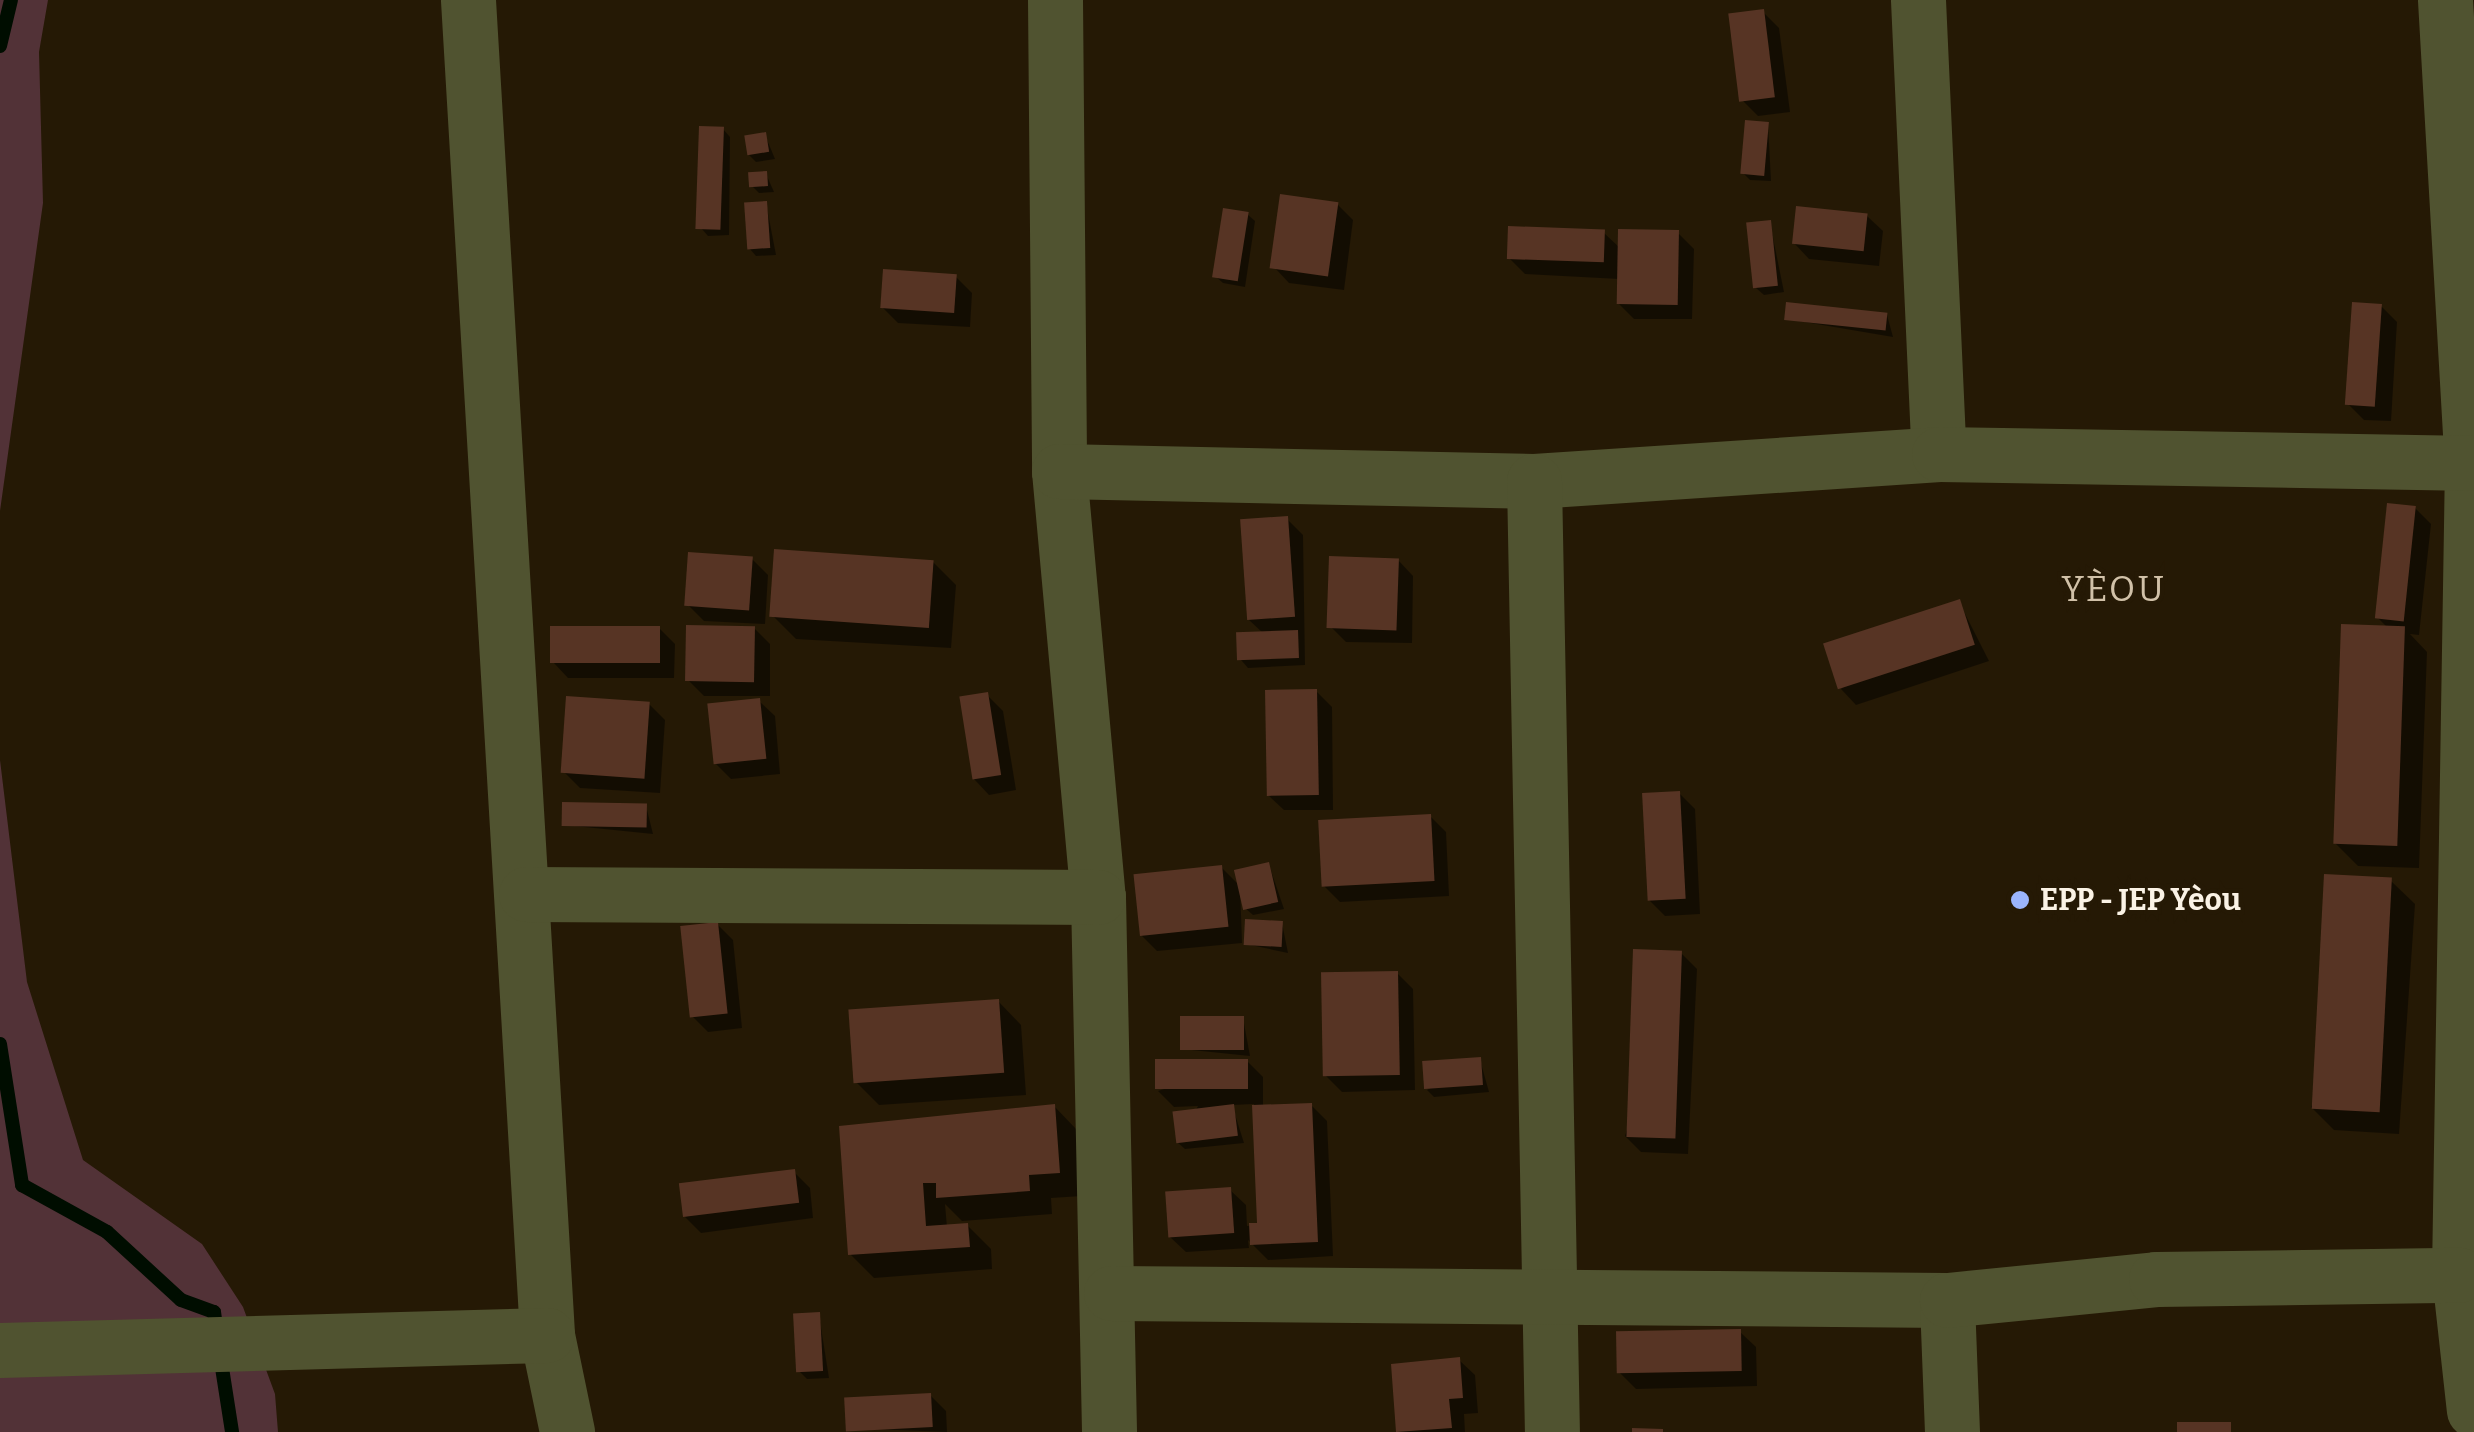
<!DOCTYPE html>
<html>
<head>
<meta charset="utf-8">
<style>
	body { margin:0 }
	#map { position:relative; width:2474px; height:1432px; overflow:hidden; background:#251905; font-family:Bitter,serif }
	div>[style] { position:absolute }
	.green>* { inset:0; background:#523237 }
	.shadow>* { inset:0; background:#0007 }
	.stream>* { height:14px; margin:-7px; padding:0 7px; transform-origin:7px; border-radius:7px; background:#000d00 }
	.building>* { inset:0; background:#573424; transform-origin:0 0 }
	.street>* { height:55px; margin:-27.5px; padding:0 27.5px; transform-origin:27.5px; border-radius:27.5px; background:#505330 }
	.dots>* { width:28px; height:28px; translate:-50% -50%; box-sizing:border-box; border:5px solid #251905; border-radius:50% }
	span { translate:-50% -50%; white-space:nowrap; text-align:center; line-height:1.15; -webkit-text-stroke:9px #251905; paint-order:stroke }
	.poi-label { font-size:30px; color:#faf2e5; font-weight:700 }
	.left { translate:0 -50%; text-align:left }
	.quarter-label { font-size:35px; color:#d1c1a8; letter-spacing:2.5px }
</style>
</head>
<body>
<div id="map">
	<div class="green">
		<i style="clip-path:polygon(0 0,48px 0,39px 52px,43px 203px,0 511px)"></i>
		<i style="clip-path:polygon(0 760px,27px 982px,83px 1160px,202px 1244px,243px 1307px,275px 1394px,278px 1432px,0 1432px)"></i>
	</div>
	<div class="shadow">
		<i style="clip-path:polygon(1763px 12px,1779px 28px,1790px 112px,1758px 116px,1742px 100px)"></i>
		<i style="clip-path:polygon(1768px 124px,1771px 181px,1750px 180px,1743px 173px)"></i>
		<i style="clip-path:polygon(723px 129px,730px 137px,729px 235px,708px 236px,701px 228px)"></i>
		<i style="clip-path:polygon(765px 135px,775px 159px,756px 162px,749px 155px)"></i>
		<i style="clip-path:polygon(766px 174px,774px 192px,759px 193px,752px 186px)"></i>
		<i style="clip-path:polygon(766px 203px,776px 255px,756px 256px,749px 248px)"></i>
		<i style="clip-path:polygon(1337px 204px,1353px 220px,1344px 290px,1289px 283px,1274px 267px)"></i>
		<i style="clip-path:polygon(1247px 214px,1255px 221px,1245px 287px,1223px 283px,1215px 276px)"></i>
		<i style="clip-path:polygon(1867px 216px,1883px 231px,1879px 266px,1809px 259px,1794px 243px)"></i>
		<i style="clip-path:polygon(1770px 223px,1784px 292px,1764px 295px,1756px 288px)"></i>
		<i style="clip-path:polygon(1604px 233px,1620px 248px,1678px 233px,1694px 249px,1692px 319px,1634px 319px,1618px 303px,1619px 279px,1525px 274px,1509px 258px)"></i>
		<i style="clip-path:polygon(956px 277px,972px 293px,970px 327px,898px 323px,882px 307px)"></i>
		<i style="clip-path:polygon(2381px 306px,2397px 322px,2391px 421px,2364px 420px,2348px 404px)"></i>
		<i style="clip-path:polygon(1887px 315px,1893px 337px,1787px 319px)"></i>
		<i style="clip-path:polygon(2415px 508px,2431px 524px,2419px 635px,2410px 634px,2427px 652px,2419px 868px,2358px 866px,2335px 843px,2388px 628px,2377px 617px)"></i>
		<i style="clip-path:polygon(1287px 519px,1303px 535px,1305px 665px,1248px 668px,1241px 660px,1264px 634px,1249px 620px)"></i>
		<i style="clip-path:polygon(752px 559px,768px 575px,765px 624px,704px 621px,688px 605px)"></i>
		<i style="clip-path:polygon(1398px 560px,1413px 576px,1412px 643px,1346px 642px,1331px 627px)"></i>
		<i style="clip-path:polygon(932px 561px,956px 585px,951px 648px,796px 639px,773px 616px)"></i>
		<i style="clip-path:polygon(1959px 602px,1989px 661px,1856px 705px,1841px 689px)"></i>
		<i style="clip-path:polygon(659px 628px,675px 644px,674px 678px,568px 678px,553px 662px)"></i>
		<i style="clip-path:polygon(754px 628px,770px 644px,770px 696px,704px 696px,688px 680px)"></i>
		<i style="clip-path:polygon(1316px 691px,1332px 707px,1333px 810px,1284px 810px,1268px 795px)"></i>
		<i style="clip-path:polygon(987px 695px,1003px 711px,1016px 790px,989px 795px,974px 779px)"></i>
		<i style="clip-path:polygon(759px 701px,775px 716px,780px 774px,731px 779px,715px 763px)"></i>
		<i style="clip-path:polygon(649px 704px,665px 720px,660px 793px,580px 788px,564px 772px)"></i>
		<i style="clip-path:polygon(1679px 793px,1695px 809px,1700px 914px,1665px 916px,1649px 900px)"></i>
		<i style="clip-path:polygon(646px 806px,653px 834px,565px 825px)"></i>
		<i style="clip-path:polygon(1430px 816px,1446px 832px,1449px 896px,1340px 902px,1324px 886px)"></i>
		<i style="clip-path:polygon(1269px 865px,1284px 909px,1253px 915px,1245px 908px)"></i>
		<i style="clip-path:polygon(1221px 867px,1240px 886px,1242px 943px,1157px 951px,1141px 935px)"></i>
		<i style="clip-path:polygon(2391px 881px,2415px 904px,2399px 1134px,2334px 1130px,2311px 1107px)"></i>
		<i style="clip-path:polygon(1282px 923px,1288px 953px,1246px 944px)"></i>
		<i style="clip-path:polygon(717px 924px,733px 940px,742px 1028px,708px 1032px,693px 1017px)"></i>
		<i style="clip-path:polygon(1681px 953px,1697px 969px,1688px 1154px,1641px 1152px,1625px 1136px)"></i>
		<i style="clip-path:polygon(1397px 973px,1413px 989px,1415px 1090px,1342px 1092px,1326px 1076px)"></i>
		<i style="clip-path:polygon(998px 1001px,1021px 1025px,1026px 1095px,879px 1105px,855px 1081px)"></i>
		<i style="clip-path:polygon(1243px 1018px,1250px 1056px,1182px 1049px)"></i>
		<i style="clip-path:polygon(1480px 1060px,1489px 1092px,1434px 1097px,1427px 1090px)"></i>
		<i style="clip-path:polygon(1247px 1061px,1263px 1077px,1263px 1107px,1311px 1105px,1327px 1121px,1333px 1256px,1268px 1260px,1248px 1240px,1249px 1248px,1186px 1252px,1170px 1237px,1230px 1190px,1246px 1205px,1247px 1226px,1260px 1225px,1254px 1104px,1232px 1105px,1244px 1143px,1185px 1149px,1177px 1142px,1198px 1106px,1174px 1107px,1158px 1091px)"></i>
		<i style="clip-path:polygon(1054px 1106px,1077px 1130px,1082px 1196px,1051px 1198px,1052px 1214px,962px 1221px,945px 1204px,947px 1227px,967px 1225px,991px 1249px,992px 1269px,874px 1278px,850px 1254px,842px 1129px)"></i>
		<i style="clip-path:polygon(794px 1172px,810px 1188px,813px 1218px,701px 1233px,685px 1217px)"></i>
		<i style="clip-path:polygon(819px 1315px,829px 1378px,807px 1379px,800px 1372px)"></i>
		<i style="clip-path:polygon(1740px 1332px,1756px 1347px,1757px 1386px,1636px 1389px,1620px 1373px)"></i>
		<i style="clip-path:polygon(1459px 1360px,1475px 1375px,1478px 1413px,1464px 1414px,1465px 1432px,1399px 1432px,1394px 1366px)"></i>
		<i style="clip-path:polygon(930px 1395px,946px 1411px,947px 1432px,848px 1428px)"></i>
	</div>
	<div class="stream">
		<i style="left:0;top:46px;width:47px;rotate:-76.6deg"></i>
		<i style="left:0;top:1044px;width:143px;rotate:81.1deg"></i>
		<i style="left:22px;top:1185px;width:97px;rotate:28.9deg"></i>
		<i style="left:107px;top:1232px;width:100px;rotate:42.6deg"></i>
		<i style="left:181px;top:1300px;width:35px;rotate:20deg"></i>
		<i style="left:214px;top:1312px;width:22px;rotate:82deg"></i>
		<i style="left:220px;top:1355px;width:78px;rotate:81.1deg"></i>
	</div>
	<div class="building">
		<i style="left:1764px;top:9px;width:89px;height:36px;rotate:83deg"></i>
		<i style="left:1745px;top:120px;width:24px;height:54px;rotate:5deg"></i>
		<i style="left:699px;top:126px;width:25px;height:103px;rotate:2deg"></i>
		<i style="left:766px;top:132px;width:20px;height:22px;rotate:81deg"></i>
		<i style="left:767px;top:171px;width:15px;height:19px;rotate:86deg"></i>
		<i style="left:1280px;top:194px;width:59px;height:75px;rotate:8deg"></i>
		<i style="left:767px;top:201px;width:47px;height:23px;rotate:86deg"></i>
		<i style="left:1796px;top:206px;width:72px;height:38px;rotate:6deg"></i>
		<i style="left:1223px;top:208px;width:26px;height:70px;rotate:9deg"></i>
		<i style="left:1771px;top:220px;width:66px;height:25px;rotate:84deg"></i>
		<i style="left:1508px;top:226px;width:97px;height:33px;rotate:2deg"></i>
		<i style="left:1618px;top:229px;width:61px;height:75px;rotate:1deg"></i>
		<i style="left:883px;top:269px;width:74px;height:39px;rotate:4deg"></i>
		<i style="left:1786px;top:302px;width:102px;height:18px;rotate:6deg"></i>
		<i style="left:2352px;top:302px;width:30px;height:103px;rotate:4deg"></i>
		<i style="left:2387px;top:503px;width:29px;height:116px;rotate:6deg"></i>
		<i style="left:1288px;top:516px;width:101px;height:48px;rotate:86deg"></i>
		<i style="left:774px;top:549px;width:160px;height:68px;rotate:4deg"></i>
		<i style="left:688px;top:552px;width:65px;height:54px;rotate:4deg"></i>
		<i style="left:1329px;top:556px;width:70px;height:72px;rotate:2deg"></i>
		<i style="left:1960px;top:599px;width:48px;height:144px;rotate:72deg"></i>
		<i style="left:2341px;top:624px;width:64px;height:220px;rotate:2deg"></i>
		<i style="left:686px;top:625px;width:69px;height:56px;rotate:1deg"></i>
		<i style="left:550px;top:626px;width:110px;height:37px"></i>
		<i style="left:1298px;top:630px;width:28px;height:62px;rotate:88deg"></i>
		<i style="left:1317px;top:689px;width:106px;height:52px;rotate:89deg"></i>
		<i style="left:988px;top:692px;width:84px;height:29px;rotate:81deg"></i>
		<i style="left:566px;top:696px;width:84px;height:77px;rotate:4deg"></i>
		<i style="left:760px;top:698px;width:61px;height:53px;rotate:84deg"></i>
		<i style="left:1680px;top:791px;width:108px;height:38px;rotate:87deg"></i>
		<i style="left:562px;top:802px;width:85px;height:24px;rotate:1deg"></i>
		<i style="left:1431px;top:814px;width:67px;height:113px;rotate:87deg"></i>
		<i style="left:1269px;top:862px;width:41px;height:36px;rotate:77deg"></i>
		<i style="left:1222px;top:865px;width:62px;height:89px;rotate:84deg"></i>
		<i style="left:2324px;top:874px;width:68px;height:235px;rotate:3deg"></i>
		<i style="left:1245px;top:919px;width:38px;height:26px;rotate:3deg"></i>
		<i style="left:718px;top:922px;width:92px;height:38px;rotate:84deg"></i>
		<i style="left:1633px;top:949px;width:49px;height:188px;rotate:2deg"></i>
		<i style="left:1398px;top:971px;width:104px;height:77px;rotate:89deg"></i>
		<i style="left:999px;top:999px;width:74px;height:151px;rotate:86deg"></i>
		<i style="left:1180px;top:1016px;width:64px;height:34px"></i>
		<i style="left:1481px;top:1057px;width:28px;height:59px;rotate:86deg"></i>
		<i style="left:1248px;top:1059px;width:30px;height:93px;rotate:90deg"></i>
		<i style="clip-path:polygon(1312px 1103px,1318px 1242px,1250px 1245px,1249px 1223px,1257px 1223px,1252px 1105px)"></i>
		<i style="clip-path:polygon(1055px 1104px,1060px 1173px,1029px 1175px,1030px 1191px,936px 1198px,936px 1183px,923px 1183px,926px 1226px,968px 1223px,970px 1247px,848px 1255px,839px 1126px)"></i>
		<i style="left:1234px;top:1104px;width:32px;height:62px;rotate:83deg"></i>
		<i style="left:795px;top:1169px;width:34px;height:117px;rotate:83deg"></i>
		<i style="left:1231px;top:1187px;width:46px;height:66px;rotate:86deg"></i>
		<i style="left:820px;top:1312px;width:59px;height:27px;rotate:87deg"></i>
		<i style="left:1741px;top:1329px;width:42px;height:125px;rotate:89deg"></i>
		<i style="clip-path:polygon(1460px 1357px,1463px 1398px,1449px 1399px,1452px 1428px,1396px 1432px,1391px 1364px)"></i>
		<i style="left:931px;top:1393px;width:34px;height:87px;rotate:87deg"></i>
		<i style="left:2177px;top:1422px;width:54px;height:10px"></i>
		<i style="clip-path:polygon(1632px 1428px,1663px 1429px,1663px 1432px,1632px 1432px)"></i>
	</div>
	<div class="street">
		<i style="left:468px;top:0;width:1337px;rotate:86.61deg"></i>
		<i style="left:547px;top:1335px;width:99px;rotate:78.3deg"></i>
		<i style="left:1055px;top:0;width:471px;rotate:89.5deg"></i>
		<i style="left:1059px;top:471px;width:428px;rotate:84.8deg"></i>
		<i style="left:1098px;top:897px;width:535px;rotate:88.82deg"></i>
		<i style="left:1918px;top:0;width:454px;rotate:87.4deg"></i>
		<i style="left:2445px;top:0;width:464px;rotate:86.7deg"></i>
		<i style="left:2472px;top:463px;width:812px;rotate:90.92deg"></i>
		<i style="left:2459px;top:1275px;width:136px;rotate:83.7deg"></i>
		<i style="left:1059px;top:471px;width:475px;rotate:1.2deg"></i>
		<i style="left:1534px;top:481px;width:406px;rotate:-3.8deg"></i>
		<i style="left:1939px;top:454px;width:535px;rotate:0.96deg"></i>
		<i style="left:1534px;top:481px;width:951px;rotate:88.92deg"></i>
		<i style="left:526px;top:894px;width:572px;rotate:0.3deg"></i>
		<i style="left:1111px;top:1293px;width:836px;rotate:0.48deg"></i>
		<i style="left:0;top:1350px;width:547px;rotate:-1.57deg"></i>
		<i style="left:1952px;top:1432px;width:132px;rotate:-92.2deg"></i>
		<i style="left:1947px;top:1300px;width:210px;rotate:-5.7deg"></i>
		<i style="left:2156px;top:1279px;width:303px;rotate:-0.8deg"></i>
	</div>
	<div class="dots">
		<i style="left:2020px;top:900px;background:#9bb5fd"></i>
	</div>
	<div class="poi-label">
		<span class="left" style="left:2040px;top:900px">EPP - JEP Yèou</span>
	</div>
	<div class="quarter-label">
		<span style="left:2114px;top:589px">YÈOU</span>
	</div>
</div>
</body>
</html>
